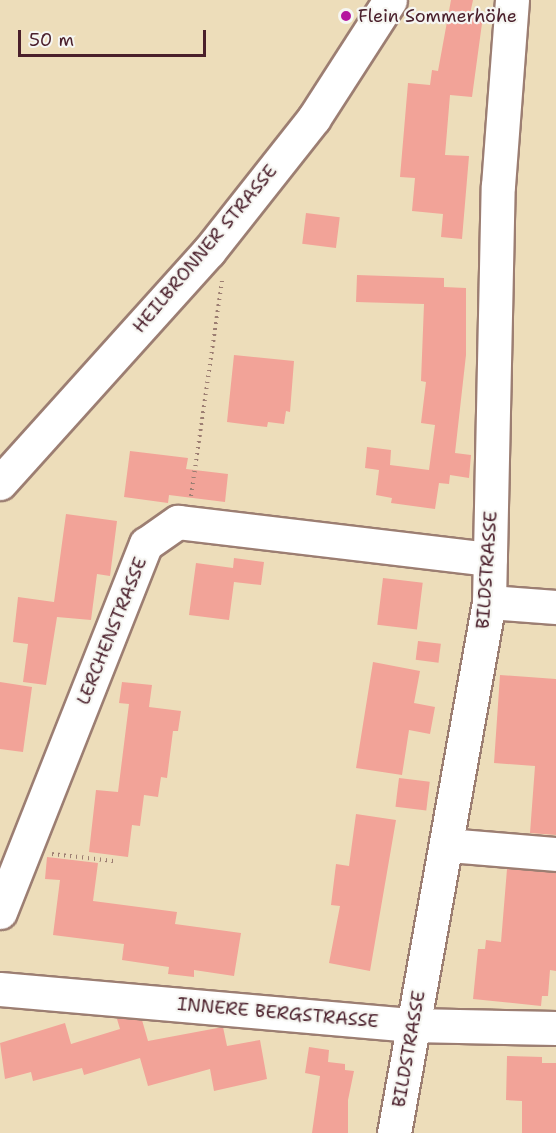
<!DOCTYPE html>
<html>
<head>
<meta charset="utf-8">
<style>
	body { margin:0 }
	#map { position:relative; width:556px; height:1133px; overflow:hidden; background:#edddba; font-family:"Shantell Sans",sans-serif }
	div>[style] { position:absolute }
	.building>* { inset:0; background:#f2a398; transform-origin:0 0 }
	.path>* { height:4px; margin-top:-2px; transform-origin:0; background:repeating-linear-gradient(90deg,#9c7e72 0 1.5px,transparent 0 6px) }
	.roads { filter:drop-shadow(2px 0 #9c7e72) drop-shadow(-2px 0 #9c7e72) drop-shadow(0 2px #9c7e72) drop-shadow(0 -2px #9c7e72) }
	.minor>* { height:33px; margin:-16.5px; padding:0 16.5px; transform-origin:16.5px; border-radius:16.5px; background:#fff }
	.major>* { height:33px; margin:-16.5px; padding:0 16.5px; transform-origin:16.5px; border-radius:16.5px; background:#fff }
	.dots>* { width:16px; height:16px; translate:-50% -50%; box-sizing:border-box; border:3px solid #f6f6f2; border-radius:50% }
	span { translate:-50% -50%; white-space:nowrap; text-align:center; line-height:1.15; -webkit-text-stroke:4.5px #f6f6f2; paint-order:stroke }
	.poi-label { font-size:18px; color:#4a1f2b }
	.left { translate:0 -50%; text-align:left }
	.street-label { font-size:18px; color:#4a1f2b }
	.scale { position:absolute; left:18px; top:30px; width:188px; height:27px; box-sizing:border-box; border:3px solid #4a1f2b; border-top:0; padding-left:8px; font-size:18px; line-height:21px; white-space:nowrap; color:#4a1f2b; -webkit-text-stroke:4px #f6f6f2; paint-order:stroke }
</style>
</head>
<body>
<div id="map">
	<div class="building">
		<i style="clip-path:polygon(451px 0,473px 0,470px 14px,483px 16px,472px 97px,450px 95px,445px 155px,469px 156px,462px 239px,441px 237px,443px 214px,412px 211px,415px 178px,400px 177px,408px 83px,430px 85px,432px 70px,438px 71px)"></i>
		<i style="left:306px;top:213px;width:34px;height:31px;rotate:7deg"></i>
		<i style="clip-path:polygon(357px 275px,444px 278px,444px 287px,466px 288px,466px 355px,455px 453px,471px 455px,469px 478px,450px 475px,449px 484px,439px 483px,435px 509px,391px 503px,392px 498px,376px 495px,379px 470px,365px 468px,367px 447px,391px 450px,390px 465px,429px 470px,435px 425px,421px 423px,426px 382px,421px 381px,424px 304px,356px 302px)"></i>
		<i style="clip-path:polygon(234px 355px,294px 361px,290px 412px,286px 411px,284px 424px,268px 422px,267px 427px,227px 422px)"></i>
		<i style="clip-path:polygon(130px 451px,188px 458px,186px 469px,228px 474px,225px 502px,169px 495px,168px 503px,124px 497px)"></i>
		<i style="clip-path:polygon(66px 514px,117px 521px,110px 576px,97px 574px,91px 620px,57px 617px,46px 685px,23px 682px,28px 644px,13px 642px,18px 597px,54px 602px)"></i>
		<i style="clip-path:polygon(234px 558px,264px 562px,261px 585px,234px 582px,229px 620px,189px 615px,196px 563px,233px 568px)"></i>
		<i style="left:383px;top:578px;width:40px;height:47px;rotate:7deg"></i>
		<i style="left:418px;top:641px;width:23px;height:19px;rotate:7deg"></i>
		<i style="clip-path:polygon(373px 662px,420px 671px,414px 703px,435px 707px,430px 734px,409px 730px,402px 775px,356px 768px)"></i>
		<i style="clip-path:polygon(500px 675px,556px 679px,556px 835px,530px 833px,535px 766px,494px 763px)"></i>
		<i style="clip-path:polygon(0 682px,32px 687px,23px 752px,0 749px)"></i>
		<i style="clip-path:polygon(122px 682px,152px 685px,149px 707px,181px 711px,178px 731px,173px 731px,167px 778px,161px 777px,158px 797px,144px 795px,140px 826px,132px 825px,128px 857px,89px 852px,96px 790px,118px 792px,129px 704px,119px 703px)"></i>
		<i style="left:399px;top:778px;width:31px;height:29px;rotate:7deg"></i>
		<i style="clip-path:polygon(356px 814px,396px 820px,370px 971px,329px 963px,340px 906px,331px 905px,336px 864px,349px 866px)"></i>
		<i style="clip-path:polygon(47px 857px,98px 863px,93px 901px,177px 912px,175px 924px,241px 933px,234px 976px,194px 970px,194px 977px,168px 974px,169px 967px,122px 960px,124px 944px,53px 935px,60px 880px,45px 879px)"></i>
		<i style="clip-path:polygon(507px 869px,556px 872px,556px 971px,550px 970px,548px 996px,542px 996px,541px 1006px,473px 999px,478px 949px,485px 949px,486px 940px,501px 942px)"></i>
		<i style="clip-path:polygon(121px 1018px,142px 1020px,148px 1041px,223px 1027px,227px 1046px,260px 1040px,267px 1079px,214px 1091px,210px 1069px,148px 1086px,140px 1058px,84px 1075px,82px 1068px,33px 1081px,31px 1072px,5px 1079px,0 1043px,65px 1023px,71px 1044px,120px 1029px,117px 1019px)"></i>
		<i style="clip-path:polygon(309px 1047px,329px 1050px,328px 1062px,345px 1064px,345px 1070px,354px 1071px,348px 1100px,348px 1133px,312px 1133px,320px 1076px,305px 1073px)"></i>
		<i style="clip-path:polygon(507px 1056px,542px 1057px,542px 1063px,556px 1063px,556px 1133px,522px 1133px,522px 1101px,506px 1100px)"></i>
	</div>
	<div class="path">
		<i style="left:191px;top:496px;width:218px;rotate:-81.8deg"></i>
		<i style="left:52px;top:854px;width:62px;rotate:6.4deg"></i>
	</div>
	<div class="roads">
		<div class="minor">
			<i style="left:489px;top:602px;width:67px;rotate:4.3deg"></i>
			<i style="left:448px;top:845px;width:108px;rotate:4.8deg"></i>
			<i style="left:0;top:912px;width:396px;rotate:-68.4deg"></i>
			<i style="left:146px;top:544px;width:39px;rotate:-35deg"></i>
			<i style="left:178px;top:522px;width:314px;rotate:6.8deg"></i>
			<i style="left:0;top:989px;width:414px;rotate:5deg"></i>
			<i style="left:412px;top:1025px;width:144px;rotate:1.2deg"></i>
			<i style="left:394px;top:1133px;width:539px;rotate:-79.86deg"></i>
			<i style="left:489px;top:602px;width:416px;rotate:-88.8deg"></i>
			<i style="left:498px;top:186px;width:187px;rotate:-85.7deg"></i>
		</div>
		<div class="major">
			<i style="left:0;top:483px;width:312px;rotate:-48deg"></i>
			<i style="left:209px;top:251px;width:169px;rotate:-51.7deg"></i>
			<i style="left:314px;top:118px;width:140px;rotate:-57.2deg"></i>
		</div>
	</div>
	<div class="dots">
		<i style="left:346px;top:16px;background:#b5179e"></i>
	</div>
	<div class="poi-label">
		<span class="left" style="left:358px;top:16px">Flein Sommerhöhe</span>
	</div>
	<div class="street-label">
		<span style="left:205px;top:249px;rotate:-50deg">HEILBRONNER STRASSE</span>
		<span style="left:487px;top:570px;rotate:-86deg">BILDSTRASSE</span>
		<span style="left:112px;top:631px;rotate:-68deg">LERCHENSTRASSE</span>
		<span style="left:278px;top:1013px;rotate:5deg">INNERE BERGSTRASSE</span>
		<span style="left:409px;top:1049px;rotate:-80deg">BILDSTRASSE</span>
	</div>
	<div class="scale">50 m</div>
</div>
</body>
</html>
